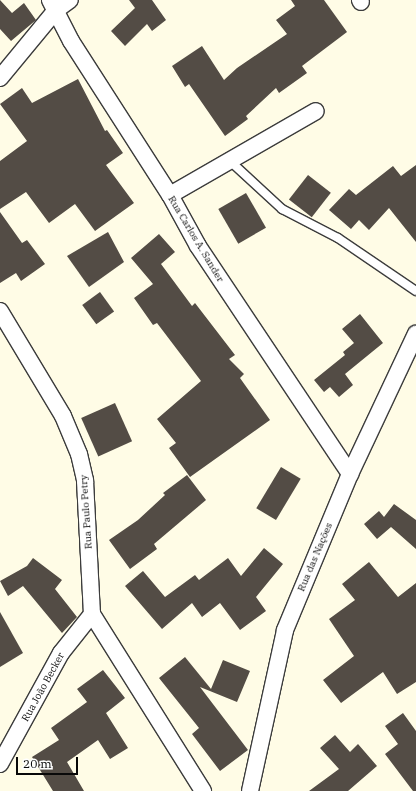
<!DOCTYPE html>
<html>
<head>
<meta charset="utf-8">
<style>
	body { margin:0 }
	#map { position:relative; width:416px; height:791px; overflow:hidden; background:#fffce6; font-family:"IBM Plex Serif",serif }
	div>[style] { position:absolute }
	.building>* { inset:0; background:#534c45; transform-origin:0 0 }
	.roads { filter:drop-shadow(1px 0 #3c3c3c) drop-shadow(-1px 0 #3c3c3c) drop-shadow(0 1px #3c3c3c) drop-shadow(0 -1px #3c3c3c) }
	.lane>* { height:8px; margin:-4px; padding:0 4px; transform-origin:4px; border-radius:4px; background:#fff }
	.street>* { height:16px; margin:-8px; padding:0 8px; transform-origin:8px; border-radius:8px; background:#fff }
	span { translate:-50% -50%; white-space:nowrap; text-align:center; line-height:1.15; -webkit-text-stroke:4px #fff; paint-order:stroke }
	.street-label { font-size:10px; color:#090909 }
	.scale { position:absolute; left:16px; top:757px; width:62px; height:18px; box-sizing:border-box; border:2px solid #090909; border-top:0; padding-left:5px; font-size:12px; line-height:14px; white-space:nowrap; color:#090909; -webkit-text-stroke:3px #fff; paint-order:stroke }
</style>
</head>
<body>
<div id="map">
	<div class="building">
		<i style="clip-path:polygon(0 0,12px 13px,24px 3px,36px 20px,11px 41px,0 29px)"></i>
		<i style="clip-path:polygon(129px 0,152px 0,166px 20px,152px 31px,147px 24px,125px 46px,111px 31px,135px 8px)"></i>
		<i style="clip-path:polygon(291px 0,324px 0,347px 32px,302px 66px,307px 73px,279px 93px,276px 88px,246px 116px,248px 119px,225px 136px,189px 84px,185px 87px,172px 66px,202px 46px,224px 80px,237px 68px,287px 34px,276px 20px,295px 6px)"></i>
		<i style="clip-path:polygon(78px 79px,105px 131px,107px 130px,123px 153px,106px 165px,134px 203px,95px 231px,75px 204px,49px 223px,26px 192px,0 209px,0 161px,27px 141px,0 104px,22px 88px,32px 103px)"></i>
		<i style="clip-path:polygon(416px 165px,416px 242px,389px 208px,369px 230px,359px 220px,351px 229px,329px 210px,349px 189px,356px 195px,393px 166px,401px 176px)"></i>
		<i style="left:308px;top:175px;width:29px;height:31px;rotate:38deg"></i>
		<i style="left:246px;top:193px;width:40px;height:32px;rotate:60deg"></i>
		<i style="clip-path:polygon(0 212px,22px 243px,27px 240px,45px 264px,21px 281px,16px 273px,0 283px)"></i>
		<i style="clip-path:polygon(108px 232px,124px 262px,89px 287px,67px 256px)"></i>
		<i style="clip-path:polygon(159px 234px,175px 252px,161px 264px,192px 306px,195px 303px,235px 355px,229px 359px,244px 374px,240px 378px,270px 420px,190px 477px,169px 448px,176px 443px,157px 419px,201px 381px,157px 323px,153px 325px,134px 298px,153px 284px,131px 258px)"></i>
		<i style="left:100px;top:292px;width:24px;height:22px;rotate:54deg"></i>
		<i style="clip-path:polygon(360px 314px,383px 343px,345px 374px,353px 385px,339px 397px,330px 387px,324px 392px,314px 380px,345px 355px,343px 352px,354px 343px,342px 329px)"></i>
		<i style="left:115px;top:403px;width:42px;height:37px;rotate:66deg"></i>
		<i style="left:281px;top:467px;width:23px;height:48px;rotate:31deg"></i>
		<i style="clip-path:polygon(187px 475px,206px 500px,154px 544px,157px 549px,130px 569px,109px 540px,138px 520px,165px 495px,163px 493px)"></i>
		<i style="clip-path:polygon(394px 504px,416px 520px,416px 549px,391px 527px,377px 539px,364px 524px,379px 511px,384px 517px)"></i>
		<i style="clip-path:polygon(264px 548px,283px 564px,256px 597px,266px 611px,240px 630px,220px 603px,202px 617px,192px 603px,162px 629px,125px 586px,143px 571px,165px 597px,195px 575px,199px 580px,228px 558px,241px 576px)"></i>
		<i style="clip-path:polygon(33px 558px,62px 580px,55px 589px,77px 617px,62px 633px,23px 586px,8px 596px,0 581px,27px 566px)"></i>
		<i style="clip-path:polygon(369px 562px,398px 597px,416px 583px,416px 682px,397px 694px,383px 672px,341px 703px,323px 680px,354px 656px,329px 619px,355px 600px,342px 584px)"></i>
		<i style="clip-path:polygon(0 612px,23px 653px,0 667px)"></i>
		<i style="clip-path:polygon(185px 657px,211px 689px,223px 660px,250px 671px,237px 702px,200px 687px,248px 750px,220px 771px,192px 734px,199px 728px,159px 678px)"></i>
		<i style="clip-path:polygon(103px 670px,125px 698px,106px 713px,128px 748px,110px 759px,98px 740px,67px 762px,84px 791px,53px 791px,32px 757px,59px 740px,51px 728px,87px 702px,77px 689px)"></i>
		<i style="clip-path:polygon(403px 713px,416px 731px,416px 791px,413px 791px,385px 754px,398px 744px,385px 726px)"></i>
		<i style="clip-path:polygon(335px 735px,350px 752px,358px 744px,377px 766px,348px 791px,309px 791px,339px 769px,320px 748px)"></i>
	</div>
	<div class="roads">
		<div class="lane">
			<i style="left:230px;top:161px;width:71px;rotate:42.7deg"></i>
			<i style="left:282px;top:209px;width:63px;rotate:27.4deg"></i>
			<i style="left:338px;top:238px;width:94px;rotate:34.2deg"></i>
		</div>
		<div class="street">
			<i style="left:50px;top:0;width:46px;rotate:62.9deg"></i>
			<i style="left:71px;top:41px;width:183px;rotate:57.3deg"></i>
			<i style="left:170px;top:195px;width:58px;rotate:61.2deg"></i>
			<i style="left:198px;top:246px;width:274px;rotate:56.3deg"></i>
			<i style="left:360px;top:0;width:2px;rotate:63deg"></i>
			<i style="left:0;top:78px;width:88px;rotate:-50.5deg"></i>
			<i style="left:56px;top:10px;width:17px;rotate:-36deg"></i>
			<i style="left:170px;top:195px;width:168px;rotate:-29.9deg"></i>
			<i style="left:0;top:311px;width:122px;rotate:59deg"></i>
			<i style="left:63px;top:416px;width:41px;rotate:67.2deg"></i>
			<i style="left:79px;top:454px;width:28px;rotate:77deg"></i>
			<i style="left:85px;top:481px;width:133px;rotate:87deg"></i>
			<i style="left:92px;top:614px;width:209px;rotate:57.9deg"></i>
			<i style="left:0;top:764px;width:127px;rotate:-61.2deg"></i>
			<i style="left:61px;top:653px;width:50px;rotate:-51.5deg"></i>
			<i style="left:250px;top:791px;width:165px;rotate:-77.7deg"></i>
			<i style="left:285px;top:630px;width:169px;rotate:-67.4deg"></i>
			<i style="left:350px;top:474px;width:155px;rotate:-64.8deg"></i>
		</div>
	</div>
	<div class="street-label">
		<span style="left:196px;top:239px;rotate:59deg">Rua Carlos A. Sander</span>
		<span style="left:86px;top:512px;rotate:-94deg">Rua Paulo Petry</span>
		<span style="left:315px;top:557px;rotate:-67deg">Rua das Nações</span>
		<span style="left:43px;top:687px;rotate:-61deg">Rua João Becker</span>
	</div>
	<div class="scale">20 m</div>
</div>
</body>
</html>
